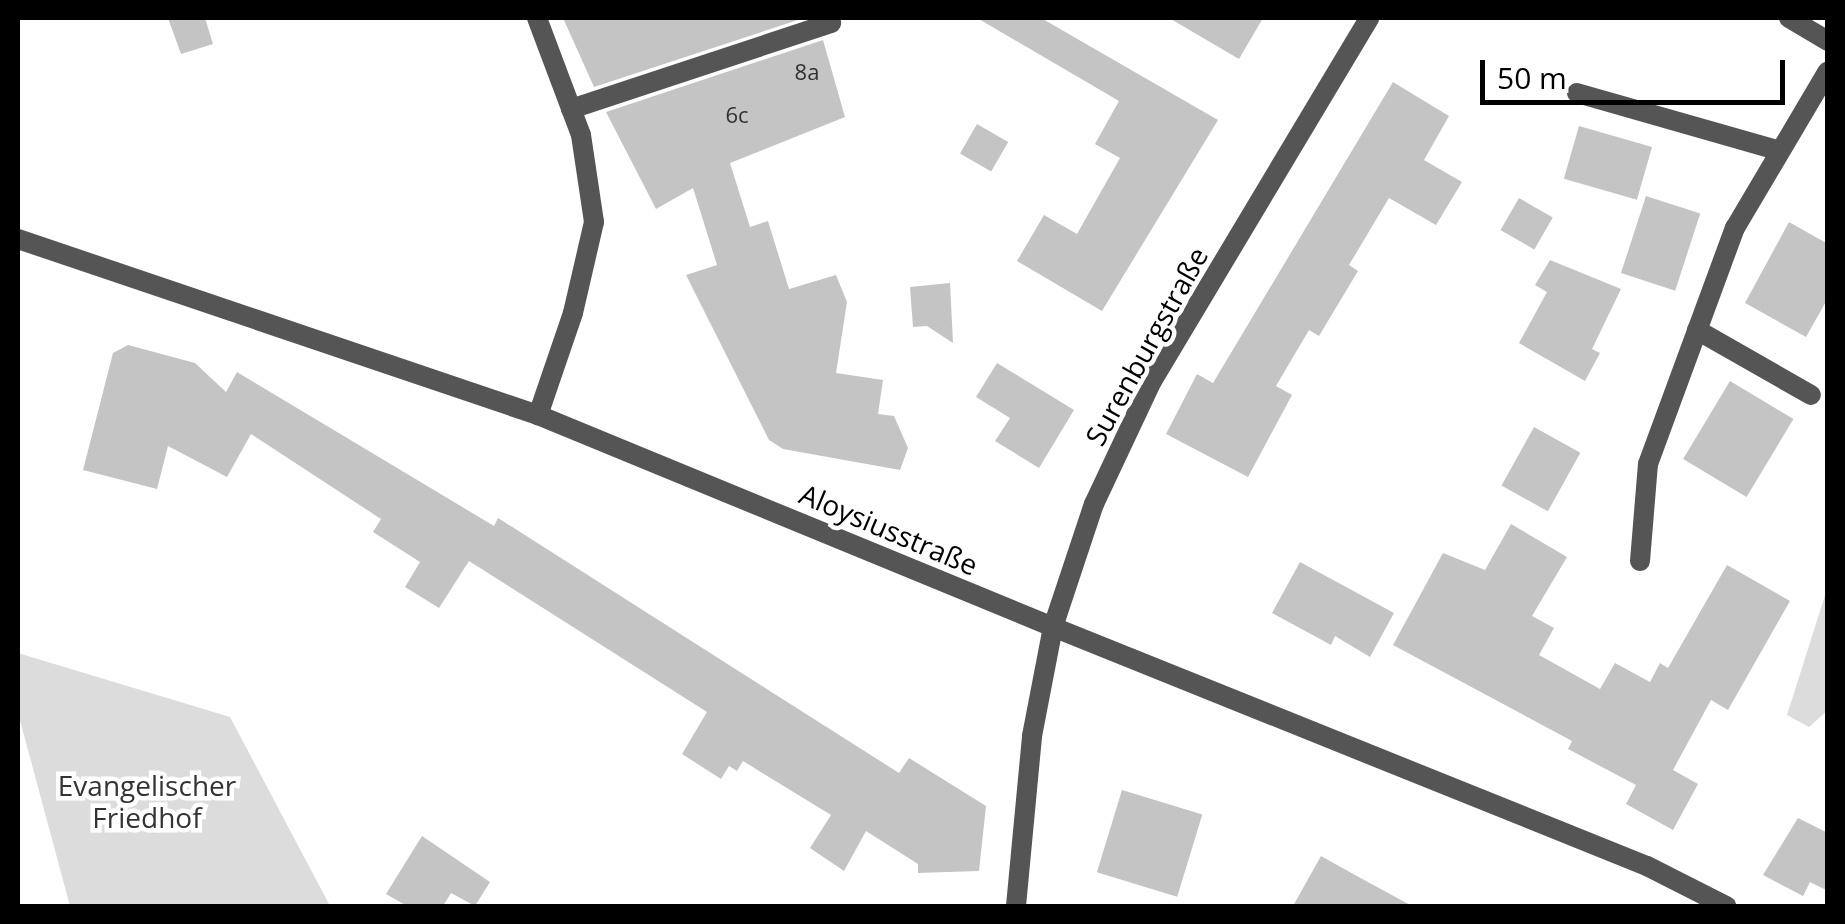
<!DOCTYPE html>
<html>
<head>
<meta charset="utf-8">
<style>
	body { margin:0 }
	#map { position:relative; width:1845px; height:924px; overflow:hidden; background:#fff; font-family:"Open Sans",sans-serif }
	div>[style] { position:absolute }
	.green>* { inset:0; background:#dcdcdc }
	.building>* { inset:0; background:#c4c4c4; transform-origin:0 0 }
	.service>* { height:20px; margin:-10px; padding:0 10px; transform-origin:10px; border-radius:10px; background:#555 }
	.minor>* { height:20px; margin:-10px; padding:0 10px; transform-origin:10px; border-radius:10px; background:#555 }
	.tertiary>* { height:20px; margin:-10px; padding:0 10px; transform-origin:10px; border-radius:10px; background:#555 }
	span { translate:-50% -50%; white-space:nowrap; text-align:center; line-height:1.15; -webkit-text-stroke:9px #fff; paint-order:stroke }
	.number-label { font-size:22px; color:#313131 }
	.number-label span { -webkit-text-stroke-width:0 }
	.street-label { font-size:28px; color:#000 }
	.park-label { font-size:28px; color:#333 }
	.frame { position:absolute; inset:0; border:20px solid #000; pointer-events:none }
	.scale { position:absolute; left:1480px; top:60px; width:305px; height:45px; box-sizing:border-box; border:5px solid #000; border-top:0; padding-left:12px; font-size:30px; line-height:35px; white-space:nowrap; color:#000; -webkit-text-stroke:8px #fff; paint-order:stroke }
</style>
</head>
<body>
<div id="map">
	<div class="green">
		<i style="clip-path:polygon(1827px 589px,1827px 711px,1809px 727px,1787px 715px)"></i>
		<i style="clip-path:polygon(18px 653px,230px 717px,330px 906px,70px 906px,18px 713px)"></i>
	</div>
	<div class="building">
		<i style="clip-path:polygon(168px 18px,205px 18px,213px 44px,181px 54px)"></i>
		<i style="clip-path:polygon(563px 18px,804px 18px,594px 87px)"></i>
		<i style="clip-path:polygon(977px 18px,1041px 18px,1218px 120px,1102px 311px,1017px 261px,1044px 215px,1077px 234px,1120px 158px,1095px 144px,1119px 101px)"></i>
		<i style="clip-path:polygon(1169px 18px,1263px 18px,1239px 59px)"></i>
		<i style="clip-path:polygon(823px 40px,845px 117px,730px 163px,750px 227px,768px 221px,789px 289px,836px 275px,847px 302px,836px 373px,883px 380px,878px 414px,894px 416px,908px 448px,900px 470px,783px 449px,769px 440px,686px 275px,717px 265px,693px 188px,656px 209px,606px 112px)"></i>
		<i style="clip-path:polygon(1393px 82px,1449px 116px,1424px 160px,1462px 182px,1436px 225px,1389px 198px,1349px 265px,1358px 271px,1319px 336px,1309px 330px,1276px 386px,1292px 395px,1248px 477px,1166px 434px,1197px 374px,1213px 383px)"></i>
		<i style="left:977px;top:124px;width:36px;height:34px;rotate:30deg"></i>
		<i style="left:1579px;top:126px;width:76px;height:55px;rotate:16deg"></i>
		<i style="left:1646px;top:196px;width:57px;height:81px;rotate:18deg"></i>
		<i style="left:1519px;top:198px;width:39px;height:37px;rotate:30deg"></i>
		<i style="clip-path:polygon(1789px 222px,1828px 244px,1828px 298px,1806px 337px,1745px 303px)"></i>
		<i style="clip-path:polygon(1550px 260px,1621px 289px,1592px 349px,1600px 353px,1585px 381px,1519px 343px,1547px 292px,1535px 285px)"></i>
		<i style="clip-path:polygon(950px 283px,953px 343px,927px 326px,913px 327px,910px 287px)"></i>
		<i style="clip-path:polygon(128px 345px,195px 363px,226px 392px,237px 372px,494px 526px,498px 518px,899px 773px,909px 758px,986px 806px,979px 871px,918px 873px,918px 864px,866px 831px,844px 871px,810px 848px,831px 815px,743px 761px,737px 771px,729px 766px,721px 779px,682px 754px,707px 712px,469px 561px,439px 608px,405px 587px,420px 562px,373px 532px,381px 519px,251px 434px,227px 477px,168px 446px,157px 489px,83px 470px,113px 353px)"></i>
		<i style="clip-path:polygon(997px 363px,1074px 410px,1039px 468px,995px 441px,1010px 418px,976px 397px)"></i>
		<i style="left:1730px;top:381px;width:74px;height:91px;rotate:31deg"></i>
		<i style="left:1534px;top:427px;width:53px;height:67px;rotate:29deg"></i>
		<i style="clip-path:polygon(1511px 524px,1567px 557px,1532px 616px,1554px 628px,1539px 655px,1600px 689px,1615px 663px,1650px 682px,1660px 663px,1668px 668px,1727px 565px,1790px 601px,1728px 710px,1711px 700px,1673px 770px,1698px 784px,1673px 830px,1626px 804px,1636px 785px,1568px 749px,1572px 741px,1393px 645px,1443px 553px,1485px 570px)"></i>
		<i style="clip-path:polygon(1300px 562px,1394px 613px,1370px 657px,1335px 636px,1331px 645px,1272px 613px)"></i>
		<i style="left:1122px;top:790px;width:84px;height:86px;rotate:17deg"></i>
		<i style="clip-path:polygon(1798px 818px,1828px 833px,1828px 891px,1810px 882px,1803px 896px,1763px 875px)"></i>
		<i style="clip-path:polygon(422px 836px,490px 882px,475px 906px,451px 893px,443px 906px,407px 906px,386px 894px)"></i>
		<i style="clip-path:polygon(1321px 856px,1355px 875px,1412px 906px,1293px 906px)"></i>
	</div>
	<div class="service">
		<i style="left:1577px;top:93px;width:211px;rotate:15.9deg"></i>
		<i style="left:571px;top:109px;width:274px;rotate:-18.3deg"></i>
	</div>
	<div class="minor">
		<i style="left:537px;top:18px;width:125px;rotate:69.4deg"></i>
		<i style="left:581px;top:135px;width:88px;rotate:81.5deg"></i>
		<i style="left:594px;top:222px;width:93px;rotate:103deg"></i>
		<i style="left:573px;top:313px;width:108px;rotate:108.9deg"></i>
		<i style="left:1789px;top:18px;width:45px;rotate:30.5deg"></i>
		<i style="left:1697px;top:330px;width:131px;rotate:29.7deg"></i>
		<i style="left:1640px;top:561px;width:97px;rotate:-85.3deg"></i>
		<i style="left:1648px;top:464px;width:252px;rotate:-69.8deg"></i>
		<i style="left:1735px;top:228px;width:182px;rotate:-59.4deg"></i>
		<i style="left:1053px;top:627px;width:640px;rotate:21.92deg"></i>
		<i style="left:1647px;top:866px;width:89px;rotate:26.9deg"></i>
	</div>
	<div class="tertiary">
		<i style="left:18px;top:239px;width:549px;rotate:18.7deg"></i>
		<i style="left:538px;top:415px;width:557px;rotate:22.37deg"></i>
		<i style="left:1016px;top:906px;width:171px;rotate:-84.6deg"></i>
		<i style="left:1032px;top:736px;width:111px;rotate:-79.1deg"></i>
		<i style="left:1053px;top:627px;width:130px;rotate:-71.6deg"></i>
		<i style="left:1094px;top:504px;width:136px;rotate:-64.8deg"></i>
		<i style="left:1152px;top:381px;width:423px;rotate:-59.1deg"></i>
	</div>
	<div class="number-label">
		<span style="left:807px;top:72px">8a</span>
		<span style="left:737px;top:115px">6c</span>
	</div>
	<div class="street-label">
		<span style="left:1146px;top:346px;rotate:-61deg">Surenburgstraße</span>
		<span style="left:889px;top:529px;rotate:23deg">Aloysiusstraße</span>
	</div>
	<div class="park-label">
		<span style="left:147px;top:801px">Evangelischer<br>Friedhof</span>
	</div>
	<div class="frame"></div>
	<div class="scale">50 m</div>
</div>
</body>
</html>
